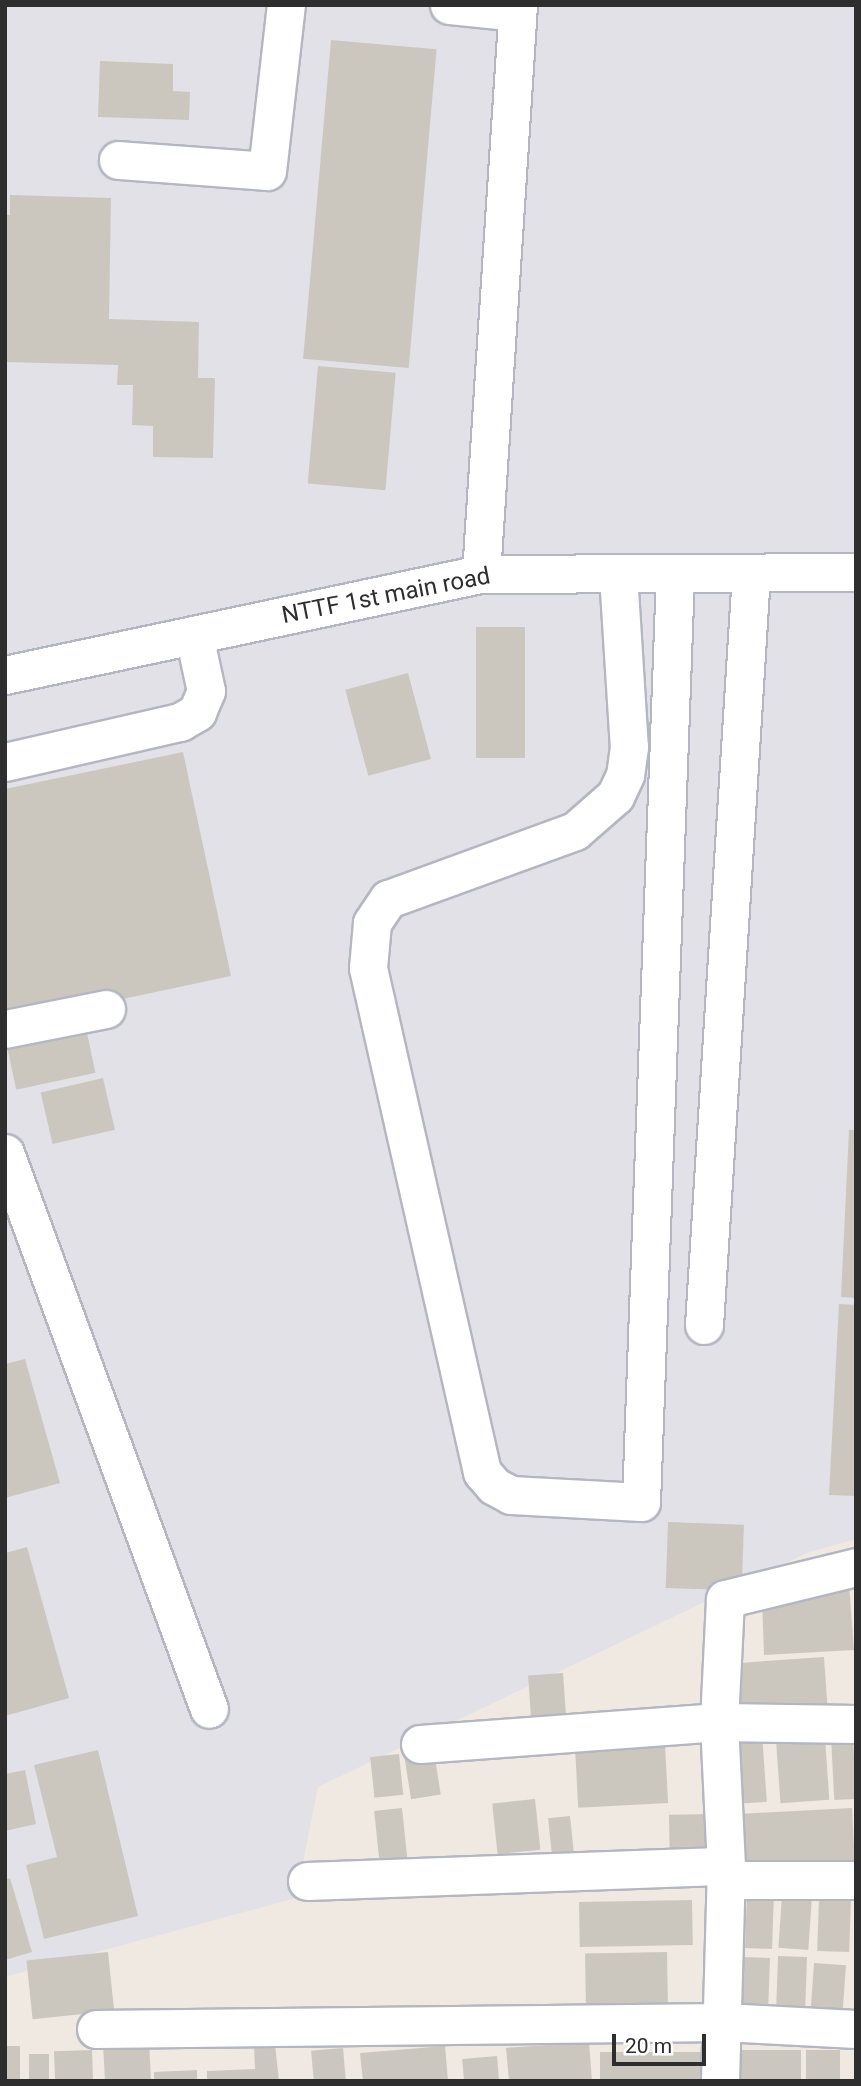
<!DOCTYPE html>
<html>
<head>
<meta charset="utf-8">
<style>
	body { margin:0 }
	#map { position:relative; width:861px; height:2086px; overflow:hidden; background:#efe9e1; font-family:Roboto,sans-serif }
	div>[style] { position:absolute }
	.industrial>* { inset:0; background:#e3e1e8 }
	.building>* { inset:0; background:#cbc7bf; transform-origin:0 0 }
	.roads { filter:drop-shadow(2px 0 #b4b7c1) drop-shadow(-2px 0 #b4b7c1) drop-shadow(0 2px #b4b7c1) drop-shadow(0 -2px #b4b7c1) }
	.minor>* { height:37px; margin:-18.5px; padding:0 18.5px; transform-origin:18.5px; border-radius:18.5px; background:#fff }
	span { translate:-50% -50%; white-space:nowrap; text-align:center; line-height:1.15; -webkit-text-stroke:5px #fff; paint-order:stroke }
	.street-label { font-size:24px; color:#2e2e2e }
	.frame { position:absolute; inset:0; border:7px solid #2e2e2e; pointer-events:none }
	.scale { position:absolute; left:612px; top:2034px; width:94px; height:32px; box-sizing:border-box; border:4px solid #2e2e2e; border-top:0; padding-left:9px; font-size:21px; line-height:24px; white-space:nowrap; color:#2e2e2e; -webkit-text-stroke:5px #fff; paint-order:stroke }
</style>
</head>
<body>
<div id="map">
	<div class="industrial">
		<i style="clip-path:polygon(5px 5px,856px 5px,856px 1539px,807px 1553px,318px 1787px,296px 1898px,5px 1977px)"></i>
	</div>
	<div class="building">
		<i style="left:331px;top:40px;width:106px;height:320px;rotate:5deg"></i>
		<i style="clip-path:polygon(100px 61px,173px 64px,173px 91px,190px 92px,189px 120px,98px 117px)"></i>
		<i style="clip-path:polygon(10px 195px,111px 198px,109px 319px,199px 322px,198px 378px,215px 378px,213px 458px,153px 457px,153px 426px,132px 425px,133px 385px,117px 385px,118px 365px,5px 362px,5px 215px,10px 215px)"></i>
		<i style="left:318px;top:366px;width:78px;height:118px;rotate:5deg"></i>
		<i style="left:525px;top:627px;width:131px;height:49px;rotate:90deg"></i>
		<i style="left:408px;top:673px;width:89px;height:65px;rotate:75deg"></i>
		<i style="clip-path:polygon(183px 752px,231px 976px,5px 1024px,5px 789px)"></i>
		<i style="left:84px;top:1019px;width:55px;height:81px;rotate:78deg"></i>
		<i style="left:103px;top:1078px;width:53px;height:64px;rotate:77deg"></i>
		<i style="clip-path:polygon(849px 1130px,856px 1130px,856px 1298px,841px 1297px)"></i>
		<i style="clip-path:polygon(839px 1304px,856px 1305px,856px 1496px,829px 1495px)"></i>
		<i style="clip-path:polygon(25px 1359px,60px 1483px,5px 1498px,5px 1364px)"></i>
		<i style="left:668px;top:1522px;width:76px;height:66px;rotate:2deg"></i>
		<i style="clip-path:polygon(27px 1547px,69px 1698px,5px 1716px,5px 1553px)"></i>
		<i style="clip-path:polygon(849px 1584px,854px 1650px,764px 1655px,762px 1599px)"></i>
		<i style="left:824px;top:1657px;width:53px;height:88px;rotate:86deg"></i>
		<i style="left:563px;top:1673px;width:55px;height:35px;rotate:86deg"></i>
		<i style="left:762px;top:1733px;width:69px;height:32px;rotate:86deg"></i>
		<i style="left:853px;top:1737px;width:62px;height:22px;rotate:87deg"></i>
		<i style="left:825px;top:1738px;width:62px;height:49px;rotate:86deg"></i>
		<i style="left:665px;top:1744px;width:59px;height:90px;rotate:87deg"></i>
		<i style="clip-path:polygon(98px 1750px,138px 1916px,44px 1939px,26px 1865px,57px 1857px,34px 1765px)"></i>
		<i style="left:434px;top:1752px;width:43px;height:30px;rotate:81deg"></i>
		<i style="left:399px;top:1754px;width:41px;height:29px;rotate:84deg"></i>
		<i style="clip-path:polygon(25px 1770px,36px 1824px,5px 1831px,5px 1774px)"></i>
		<i style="left:535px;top:1799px;width:51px;height:43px;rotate:84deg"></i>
		<i style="left:402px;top:1808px;width:62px;height:28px;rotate:84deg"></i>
		<i style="left:852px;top:1808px;width:52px;height:109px;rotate:87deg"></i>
		<i style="left:712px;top:1814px;width:50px;height:43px;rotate:89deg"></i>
		<i style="left:570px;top:1816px;width:50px;height:22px;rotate:84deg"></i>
		<i style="clip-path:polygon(10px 1878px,32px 1952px,5px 1960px,5px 1880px)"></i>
		<i style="left:747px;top:1892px;width:27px;height:56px;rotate:2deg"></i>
		<i style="left:782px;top:1896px;width:30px;height:52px;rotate:4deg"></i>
		<i style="left:819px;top:1899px;width:32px;height:52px;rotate:2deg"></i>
		<i style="left:692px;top:1900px;width:45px;height:113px;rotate:89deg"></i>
		<i style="left:108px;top:1952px;width:59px;height:82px;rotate:84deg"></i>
		<i style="left:667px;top:1952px;width:51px;height:82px;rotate:89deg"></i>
		<i style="left:778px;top:1956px;width:29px;height:51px;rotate:2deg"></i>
		<i style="left:742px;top:1957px;width:28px;height:48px;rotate:2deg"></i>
		<i style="left:814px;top:1963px;width:32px;height:49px;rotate:4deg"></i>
		<i style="left:149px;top:2042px;width:39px;height:46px;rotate:87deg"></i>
		<i style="clip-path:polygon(589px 2042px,592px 2081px,509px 2081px,506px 2048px)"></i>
		<i style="clip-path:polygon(275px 2044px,279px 2081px,207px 2081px,207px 2071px,255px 2069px,254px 2045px)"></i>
		<i style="left:5px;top:2046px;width:15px;height:35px"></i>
		<i style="clip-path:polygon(445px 2046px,448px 2081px,363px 2081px,360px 2053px)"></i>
		<i style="left:343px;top:2048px;width:33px;height:32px;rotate:85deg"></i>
		<i style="left:92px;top:2050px;width:31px;height:38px;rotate:88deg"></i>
		<i style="left:801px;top:2050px;width:31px;height:64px;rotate:90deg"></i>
		<i style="left:806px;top:2050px;width:34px;height:31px"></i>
		<i style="left:600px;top:2052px;width:103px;height:29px"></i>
		<i style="left:29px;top:2054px;width:20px;height:27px"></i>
		<i style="left:497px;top:2056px;width:24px;height:35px;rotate:85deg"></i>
		<i style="clip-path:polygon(197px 2070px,197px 2081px,154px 2081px,154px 2072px)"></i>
	</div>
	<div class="roads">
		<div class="minor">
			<i style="left:449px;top:5px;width:68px;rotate:5.9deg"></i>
			<i style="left:118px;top:160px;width:149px;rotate:4.2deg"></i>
			<i style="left:267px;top:171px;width:167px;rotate:-83.5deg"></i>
			<i style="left:481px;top:574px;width:570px;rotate:-86.28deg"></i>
			<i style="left:618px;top:574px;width:173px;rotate:86.4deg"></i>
			<i style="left:629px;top:747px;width:28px;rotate:98deg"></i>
			<i style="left:625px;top:775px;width:23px;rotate:115deg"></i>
			<i style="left:615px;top:796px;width:53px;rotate:138.8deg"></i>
			<i style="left:575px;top:831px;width:199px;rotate:160deg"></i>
			<i style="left:388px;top:899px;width:29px;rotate:124deg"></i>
			<i style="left:372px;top:923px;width:45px;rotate:95.1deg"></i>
			<i style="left:368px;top:968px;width:517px;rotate:77.25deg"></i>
			<i style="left:482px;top:1472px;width:18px;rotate:49deg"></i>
			<i style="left:494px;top:1486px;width:19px;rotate:28deg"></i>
			<i style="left:511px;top:1495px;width:130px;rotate:3.1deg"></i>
			<i style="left:641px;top:1502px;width:929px;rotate:-87.9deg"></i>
			<i style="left:5px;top:675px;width:487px;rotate:-12deg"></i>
			<i style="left:481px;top:574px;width:375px;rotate:-0.3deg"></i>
			<i style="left:5px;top:762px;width:180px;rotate:-12.9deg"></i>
			<i style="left:180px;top:722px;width:20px;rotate:-30deg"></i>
			<i style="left:197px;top:712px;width:23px;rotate:-67deg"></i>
			<i style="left:206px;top:691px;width:57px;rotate:-102.1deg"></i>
			<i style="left:5px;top:1029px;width:103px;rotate:-11.2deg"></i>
			<i style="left:5px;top:1153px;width:592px;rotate:69.85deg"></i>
			<i style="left:704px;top:1325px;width:752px;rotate:-86.42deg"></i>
			<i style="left:420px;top:1744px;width:300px;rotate:-4.2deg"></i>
			<i style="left:719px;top:1722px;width:137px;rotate:0.8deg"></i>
			<i style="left:725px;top:1880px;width:131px"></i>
			<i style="left:307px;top:1881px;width:419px;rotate:-2.1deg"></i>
			<i style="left:96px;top:2029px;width:627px;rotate:-0.64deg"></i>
			<i style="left:723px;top:2022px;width:133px;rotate:3deg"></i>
			<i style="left:720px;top:2081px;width:215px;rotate:-88.4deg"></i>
			<i style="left:726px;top:1866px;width:144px;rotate:-92.8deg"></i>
			<i style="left:719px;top:1722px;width:123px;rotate:-87.2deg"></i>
			<i style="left:725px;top:1599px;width:135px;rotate:-13.7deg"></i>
		</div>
	</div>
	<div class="street-label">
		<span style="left:386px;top:596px;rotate:-11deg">NTTF 1st main road</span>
	</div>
	<div class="frame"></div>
	<div class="scale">20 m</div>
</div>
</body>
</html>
